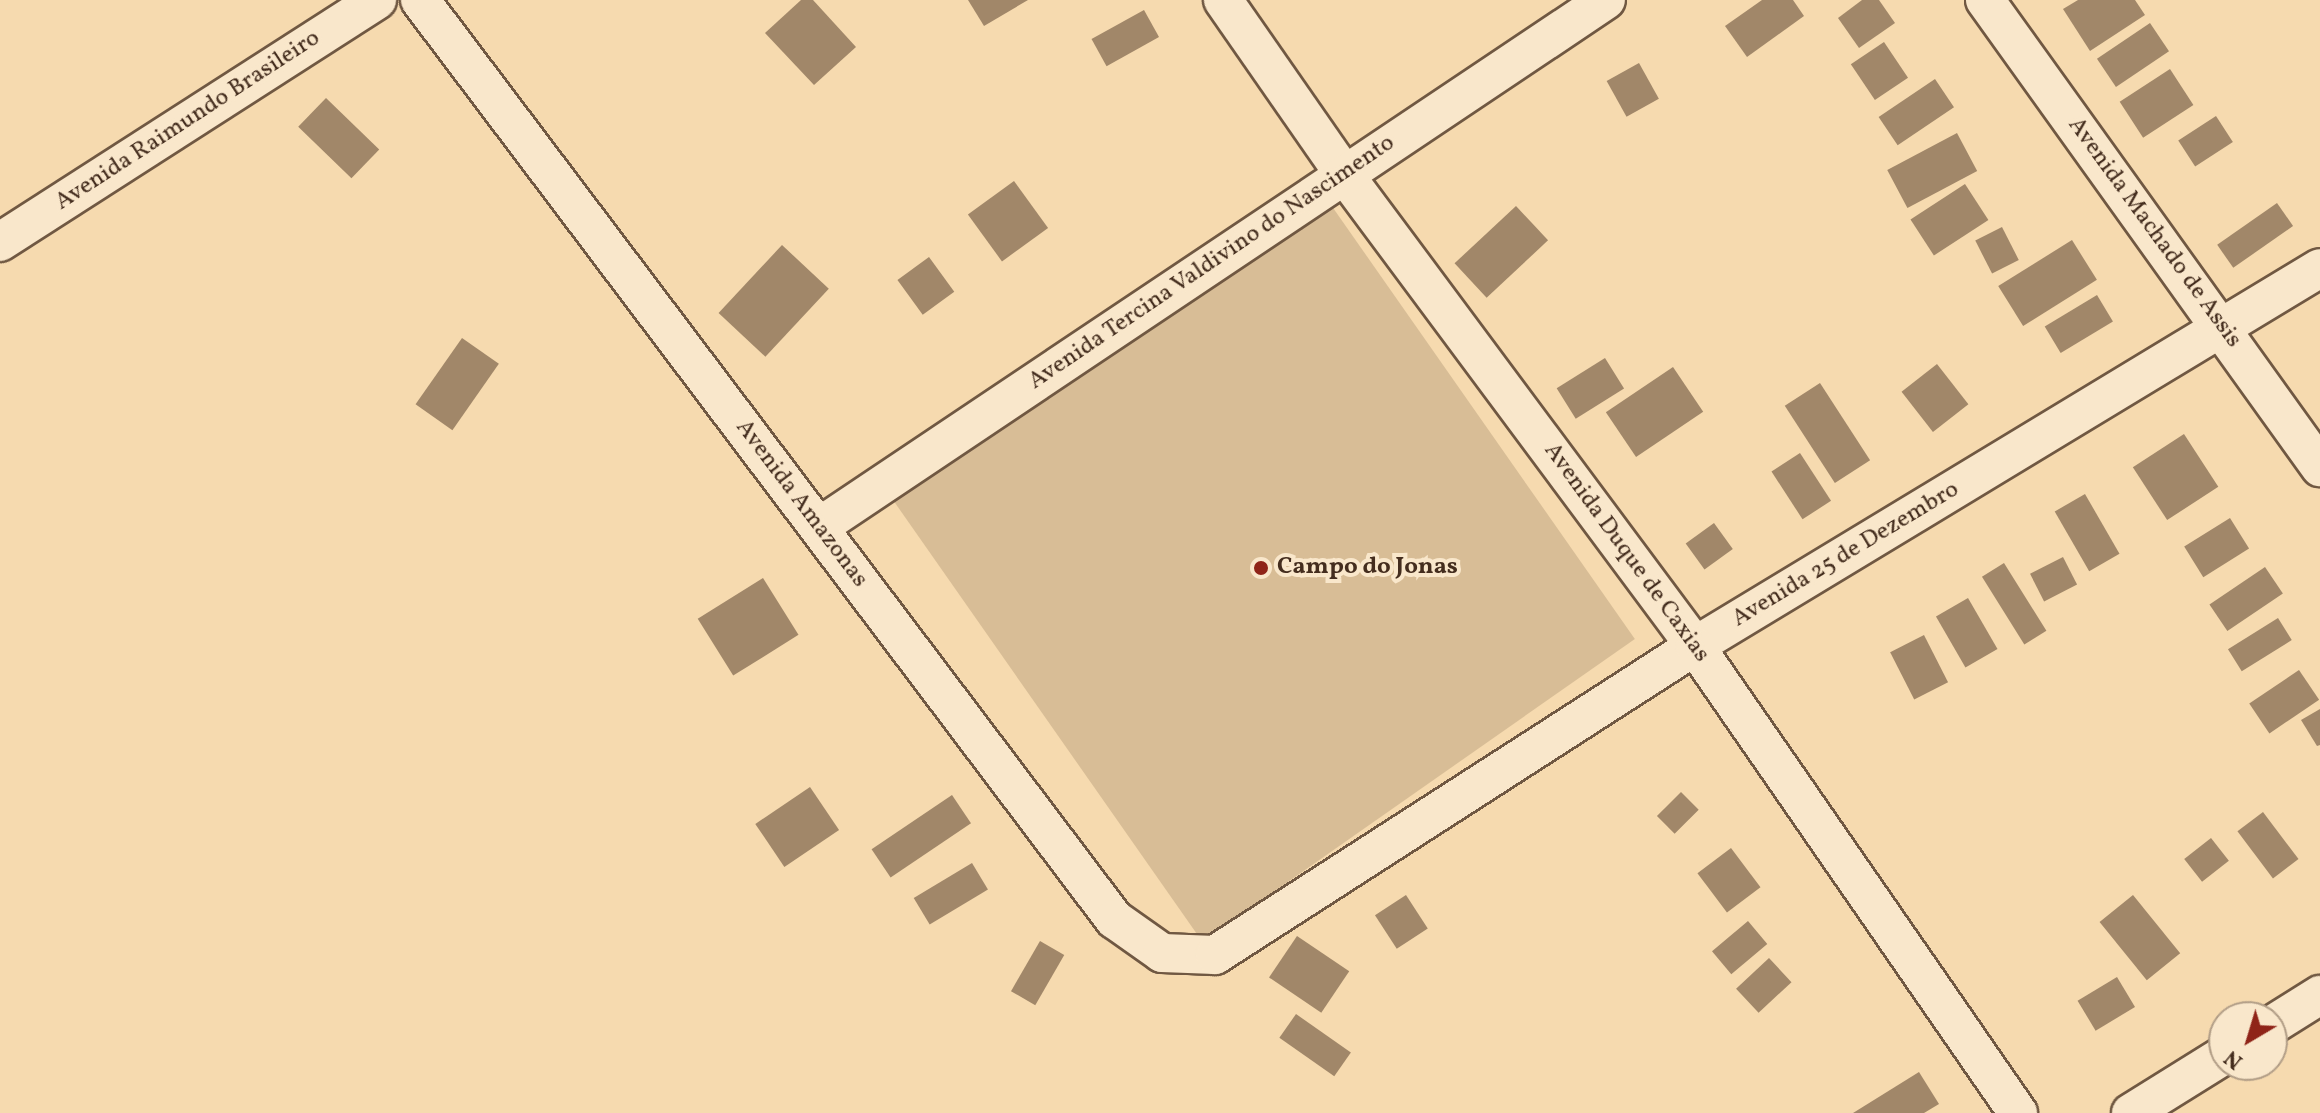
<!DOCTYPE html>
<html>
<head>
<meta charset="utf-8">
<style>
	body { margin:0 }
	#map { position:relative; width:2320px; height:1113px; overflow:hidden; background:#f6daaf; font-family:Vollkorn,serif }
	div>[style] { position:absolute }
	.green>* { inset:0; background:#d8bd96; transform-origin:0 0 }
	.building>* { inset:0; background:#a18769; transform-origin:0 0 }
	.roads { filter:drop-shadow(2px 0 #705842) drop-shadow(-2px 0 #705842) drop-shadow(0 2px #705842) drop-shadow(0 -2px #705842) }
	.minor>* { height:38px; margin:-19px; padding:0 19px; transform-origin:19px; border-radius:19px; background:#f9e7cb }
	.dots>* { width:22px; height:22px; translate:-50% -50%; box-sizing:border-box; border:4px solid #f9e7cb; border-radius:50% }
	span { translate:-50% -50%; white-space:nowrap; text-align:center; line-height:1.15; -webkit-text-stroke:8px #f9e7cb; paint-order:stroke }
	.street-label { font-size:24px; color:#442d1e }
	.poi-label { font-size:24px; color:#442d1e; font-weight:700 }
	.left { translate:0 -50%; text-align:left }
	.north { position:absolute; left:2208px; top:1001px; width:80px; height:80px; box-sizing:border-box; background:#f9e7cb; border:2px solid #b19d86; border-radius:50%; rotate:218deg; font-size:22px; font-weight:700; line-height:32px; text-align:center; color:#442d1e }
	.north::after { content:''; display:block; margin:auto; width:28px; height:36px; background:#8f2418; clip-path:polygon(50% 0,100% 100%,50% 72%,0 100%) }
</style>
</head>
<body>
<div id="map">
	<div class="green">
		<i style="left:1324px;top:195px;width:542px;height:528px;rotate:55deg"></i>
	</div>
	<div class="building">
		<i style="clip-path:polygon(801px 0,813px 0,856px 47px,814px 85px,765px 33px)"></i>
		<i style="clip-path:polygon(968px 0,1028px 0,984px 26px)"></i>
		<i style="clip-path:polygon(1762px 0,1793px 0,1804px 16px,1747px 57px,1725px 26px)"></i>
		<i style="clip-path:polygon(1862px 0,1879px 0,1895px 23px,1859px 48px,1838px 18px)"></i>
		<i style="clip-path:polygon(2078px 0,2135px 0,2145px 15px,2090px 51px,2063px 9px)"></i>
		<i style="left:1144px;top:10px;width:31px;height:60px;rotate:61deg"></i>
		<i style="left:2150px;top:23px;width:34px;height:64px;rotate:56deg"></i>
		<i style="left:1884px;top:42px;width:43px;height:40px;rotate:56deg"></i>
		<i style="left:1639px;top:63px;width:41px;height:37px;rotate:61deg"></i>
		<i style="left:2170px;top:69px;width:43px;height:60px;rotate:57deg"></i>
		<i style="left:1935px;top:79px;width:34px;height:68px;rotate:56deg"></i>
		<i style="left:326px;top:98px;width:74px;height:40px;rotate:44deg"></i>
		<i style="left:2216px;top:116px;width:31px;height:45px;rotate:57deg"></i>
		<i style="left:1957px;top:133px;width:43px;height:79px;rotate:62deg"></i>
		<i style="left:1014px;top:181px;width:58px;height:57px;rotate:54deg"></i>
		<i style="left:1965px;top:184px;width:43px;height:65px;rotate:57deg"></i>
		<i style="left:2277px;top:203px;width:28px;height:73px;rotate:55deg"></i>
		<i style="left:1516px;top:206px;width:47px;height:84px;rotate:47deg"></i>
		<i style="left:2002px;top:227px;width:37px;height:30px;rotate:63deg"></i>
		<i style="left:2072px;top:240px;width:47px;height:87px;rotate:58deg"></i>
		<i style="left:782px;top:245px;width:64px;height:93px;rotate:43deg"></i>
		<i style="left:929px;top:257px;width:43px;height:39px;rotate:54deg"></i>
		<i style="left:2097px;top:295px;width:31px;height:61px;rotate:59deg"></i>
		<i style="left:462px;top:338px;width:45px;height:81px;rotate:35deg"></i>
		<i style="left:1605px;top:358px;width:36px;height:57px;rotate:58deg"></i>
		<i style="left:1937px;top:364px;width:51px;height:45px;rotate:52deg"></i>
		<i style="left:1673px;top:367px;width:54px;height:81px;rotate:56deg"></i>
		<i style="left:1820px;top:383px;width:92px;height:42px;rotate:57deg"></i>
		<i style="left:2184px;top:434px;width:63px;height:61px;rotate:57deg"></i>
		<i style="left:1800px;top:453px;width:57px;height:34px;rotate:57deg"></i>
		<i style="left:2085px;top:494px;width:69px;height:35px;rotate:60deg"></i>
		<i style="left:2230px;top:518px;width:36px;height:54px;rotate:58deg"></i>
		<i style="left:1714px;top:523px;width:32px;height:35px;rotate:54deg"></i>
		<i style="left:2063px;top:557px;width:31px;height:37px;rotate:63deg"></i>
		<i style="left:2004px;top:563px;width:80px;height:26px;rotate:58deg"></i>
		<i style="left:2265px;top:567px;width:32px;height:67px;rotate:56deg"></i>
		<i style="left:763px;top:578px;width:67px;height:77px;rotate:58deg"></i>
		<i style="left:1968px;top:598px;width:59px;height:37px;rotate:60deg"></i>
		<i style="left:2278px;top:618px;width:26px;height:59px;rotate:58deg"></i>
		<i style="left:1924px;top:635px;width:53px;height:38px;rotate:63deg"></i>
		<i style="left:2299px;top:670px;width:36px;height:60px;rotate:56deg"></i>
		<i style="clip-path:polygon(2320px 709px,2320px 745px,2317px 746px,2301px 720px)"></i>
		<i style="left:810px;top:787px;width:52px;height:66px;rotate:56deg"></i>
		<i style="left:1681px;top:792px;width:25px;height:34px;rotate:45deg"></i>
		<i style="left:952px;top:795px;width:34px;height:97px;rotate:56deg"></i>
		<i style="left:2263px;top:812px;width:59px;height:32px;rotate:53deg"></i>
		<i style="left:2211px;top:838px;width:29px;height:34px;rotate:52deg"></i>
		<i style="left:1731px;top:848px;width:49px;height:42px;rotate:53deg"></i>
		<i style="left:972px;top:863px;width:31px;height:68px;rotate:59deg"></i>
		<i style="left:1406px;top:895px;width:40px;height:37px;rotate:57deg"></i>
		<i style="left:2133px;top:895px;width:75px;height:43px;rotate:51deg"></i>
		<i style="left:1748px;top:921px;width:30px;height:47px;rotate:50deg"></i>
		<i style="left:1297px;top:936px;width:63px;height:50px;rotate:34deg"></i>
		<i style="left:1040px;top:941px;width:28px;height:58px;rotate:30deg"></i>
		<i style="left:1769px;top:958px;width:33px;height:45px;rotate:47deg"></i>
		<i style="left:2117px;top:977px;width:35px;height:46px;rotate:59deg"></i>
		<i style="left:1296px;top:1014px;width:67px;height:29px;rotate:35deg"></i>
		<i style="clip-path:polygon(1919px 1072px,1939px 1104px,1924px 1113px,1853px 1113px)"></i>
	</div>
	<div class="roads">
		<div class="minor">
			<i style="left:420px;top:0;width:1152px;rotate:52.94deg"></i>
			<i style="left:1114px;top:919px;width:59px;rotate:35.3deg"></i>
			<i style="left:1162px;top:953px;width:53px;rotate:2.2deg"></i>
			<i style="left:1215px;top:955px;width:571px;rotate:-32.77deg"></i>
			<i style="left:1695px;top:646px;width:730px;rotate:-31.17deg"></i>
			<i style="left:1223px;top:0;width:212px;rotate:55.2deg"></i>
			<i style="left:1344px;top:174px;width:588px;rotate:53.36deg"></i>
			<i style="left:1695px;top:646px;width:568px;rotate:55.33deg"></i>
			<i style="left:1985px;top:0;width:575px;rotate:54.35deg"></i>
			<i style="left:0;top:242px;width:448px;rotate:-32.7deg"></i>
			<i style="left:819px;top:527px;width:947px;rotate:-33.81deg"></i>
			<i style="left:2272px;top:1025px;width:57px;rotate:-32deg"></i>
			<i style="left:2131px;top:1113px;width:110px;rotate:-31.9deg"></i>
		</div>
	</div>
	<div class="dots">
		<i style="left:1261px;top:568px;background:#8f2418"></i>
	</div>
	<div class="street-label">
		<span style="left:188px;top:121px;rotate:-33deg">Avenida Raimundo Brasileiro</span>
		<span style="left:2154px;top:233px;rotate:54deg">Avenida Machado de Assis</span>
		<span style="left:1212px;top:263px;rotate:-34deg">Avenida Tercina Valdivino do Nascimento</span>
		<span style="left:801px;top:504px;rotate:53deg">Avenida Amazonas</span>
		<span style="left:1626px;top:553px;rotate:54deg">Avenida Duque de Caxias</span>
		<span style="left:1846px;top:555px;rotate:-31deg">Avenida 25 de Dezembro</span>
	</div>
	<div class="poi-label">
		<span class="left" style="left:1277px;top:568px">Campo do Jonas</span>
	</div>
	<div class="north">N</div>
</div>
</body>
</html>
